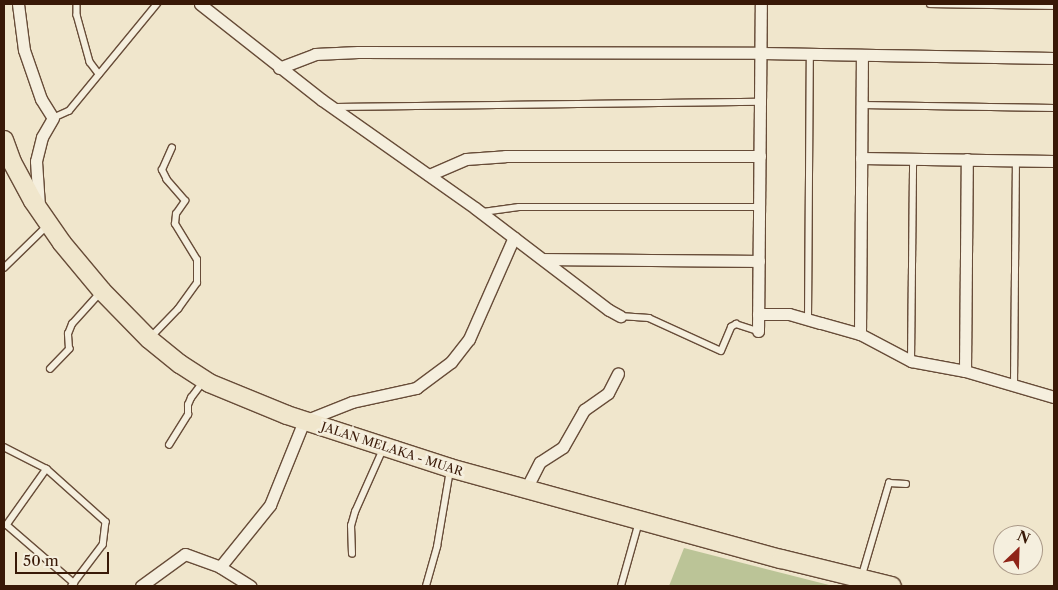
<!DOCTYPE html>
<html>
<head>
<meta charset="utf-8">
<style>
	body { margin:0 }
	#map { position:relative; width:1058px; height:590px; overflow:hidden; background:#f0e6cc; font-family:"Libre Caslon Text",serif }
	div>[style] { position:absolute }
	.green>* { inset:0; background:#bbc497 }
	.roads { filter:drop-shadow(1px 0 #674c38) drop-shadow(-1px 0 #674c38) drop-shadow(0 1px #674c38) drop-shadow(0 -1px #674c38) }
	.service>* { height:5.5px; margin:-2.75px; padding:0 2.75px; transform-origin:2.75px; border-radius:2.75px; background:#f5efde }
	.minor>* { height:11px; margin:-5.5px; padding:0 5.5px; transform-origin:5.5px; border-radius:5.5px; background:#f5efde }
	.primary>* { height:18px; margin:-9px; padding:0 9px; transform-origin:9px; border-radius:9px; background:#f0e6cc }
	span { translate:-50% -50%; white-space:nowrap; text-align:center; line-height:1.15; -webkit-text-stroke:5px #f5efde; paint-order:stroke }
	.street-label { font-size:12px; color:#391907 }
	.frame { position:absolute; inset:0; border:5px solid #391907; pointer-events:none }
	.north { position:absolute; left:993px; top:525px; width:50px; height:50px; box-sizing:border-box; background:#f5efde; border:1px solid #a98; border-radius:50%; rotate:24deg; font-size:14px; font-weight:700; line-height:20px; text-align:center; color:#391907 }
	.north::after { content:''; display:block; margin:auto; width:18px; height:22px; background:#8f2418; clip-path:polygon(50% 0,100% 100%,50% 72%,0 100%) }
	.scale { position:absolute; left:15px; top:552px; width:94px; height:22px; box-sizing:border-box; border:2px solid #391907; border-top:0; padding-left:6px; font-size:15px; line-height:18px; white-space:nowrap; color:#391907; -webkit-text-stroke:4px #f5efde; paint-order:stroke }
</style>
</head>
<body>
<div id="map">
	<div class="green">
		<i style="clip-path:polygon(684px 548px,833px 586px,669px 586px)"></i>
	</div>
	<div class="roads">
		<div class="service">
			<i style="left:77px;top:4px;width:11px;rotate:90deg"></i>
			<i style="left:77px;top:15px;width:49px;rotate:74.5deg"></i>
			<i style="left:90px;top:62px;width:15px;rotate:53deg"></i>
			<i style="left:930px;top:4px;width:124px;rotate:0.9deg"></i>
			<i style="left:862px;top:105px;width:192px;rotate:0.9deg"></i>
			<i style="left:336px;top:107px;width:424px;rotate:-0.7deg"></i>
			<i style="left:53px;top:118px;width:17px;rotate:-24deg"></i>
			<i style="left:69px;top:111px;width:139px;rotate:-50.6deg"></i>
			<i style="left:483px;top:212px;width:36px;rotate:-8deg"></i>
			<i style="left:519px;top:207px;width:240px"></i>
			<i style="left:4px;top:268px;width:60px;rotate:-44.3deg"></i>
			<i style="left:620px;top:316px;width:29px;rotate:4deg"></i>
			<i style="left:649px;top:318px;width:79px;rotate:24.6deg"></i>
			<i style="left:721px;top:351px;width:26px;rotate:-67deg"></i>
			<i style="left:731px;top:327px;width:6px;rotate:-31deg"></i>
			<i style="left:736px;top:324px;width:23px;rotate:18deg"></i>
			<i style="left:808px;top:319px;width:265px;rotate:-89.6deg"></i>
			<i style="left:151px;top:337px;width:39px;rotate:-46deg"></i>
			<i style="left:178px;top:309px;width:32px;rotate:-54deg"></i>
			<i style="left:197px;top:283px;width:23px;rotate:-90deg"></i>
			<i style="left:197px;top:260px;width:42px;rotate:-121.4deg"></i>
			<i style="left:175px;top:224px;width:10px;rotate:-84deg"></i>
			<i style="left:176px;top:214px;width:16px;rotate:-55deg"></i>
			<i style="left:185px;top:201px;width:28px;rotate:-131deg"></i>
			<i style="left:167px;top:180px;width:11px;rotate:-117deg"></i>
			<i style="left:162px;top:170px;width:24px;rotate:-66deg"></i>
			<i style="left:911px;top:361px;width:203px;rotate:-89.4deg"></i>
			<i style="left:50px;top:369px;width:28px;rotate:-46deg"></i>
			<i style="left:69px;top:349px;width:15px;rotate:-94deg"></i>
			<i style="left:68px;top:334px;width:11px;rotate:-68deg"></i>
			<i style="left:72px;top:324px;width:42px;rotate:-47.9deg"></i>
			<i style="left:1014px;top:385px;width:225px;rotate:-89.5deg"></i>
			<i style="left:169px;top:445px;width:36px;rotate:-58deg"></i>
			<i style="left:188px;top:415px;width:10px;rotate:-90deg"></i>
			<i style="left:188px;top:405px;width:8px;rotate:-67deg"></i>
			<i style="left:191px;top:398px;width:20px;rotate:-53deg"></i>
			<i style="left:4px;top:447px;width:48px;rotate:27.1deg"></i>
			<i style="left:47px;top:469px;width:79px;rotate:41.9deg"></i>
			<i style="left:106px;top:522px;width:23px;rotate:97deg"></i>
			<i style="left:103px;top:545px;width:51px;rotate:127.1deg"></i>
			<i style="left:47px;top:469px;width:69px;rotate:125.5deg"></i>
			<i style="left:7px;top:525px;width:89px;rotate:40.9deg"></i>
			<i style="left:352px;top:554px;width:28px;rotate:-92deg"></i>
			<i style="left:351px;top:526px;width:15px;rotate:-74deg"></i>
			<i style="left:355px;top:512px;width:69px;rotate:-66deg"></i>
			<i style="left:862px;top:575px;width:96px;rotate:-73.6deg"></i>
			<i style="left:889px;top:483px;width:17px;rotate:3deg"></i>
			<i style="left:426px;top:586px;width:41px;rotate:-74.2deg"></i>
			<i style="left:437px;top:547px;width:78px;rotate:-80.4deg"></i>
			<i style="left:621px;top:586px;width:66px;rotate:-74.3deg"></i>
		</div>
		<div class="minor">
			<i style="left:18px;top:4px;width:46px;rotate:82.6deg"></i>
			<i style="left:24px;top:50px;width:52px;rotate:70.9deg"></i>
			<i style="left:41px;top:99px;width:22px;rotate:58deg"></i>
			<i style="left:53px;top:118px;width:22px;rotate:120deg"></i>
			<i style="left:42px;top:137px;width:25px;rotate:104deg"></i>
			<i style="left:36px;top:161px;width:45px;rotate:86.2deg"></i>
			<i style="left:200px;top:4px;width:155px;rotate:38.2deg"></i>
			<i style="left:322px;top:100px;width:187px;rotate:35.2deg"></i>
			<i style="left:475px;top:208px;width:168px;rotate:37.3deg"></i>
			<i style="left:609px;top:310px;width:13px;rotate:29deg"></i>
			<i style="left:279px;top:68px;width:39px;rotate:-21deg"></i>
			<i style="left:315px;top:54px;width:43px;rotate:-2.7deg"></i>
			<i style="left:358px;top:52px;width:403px;rotate:0.1deg"></i>
			<i style="left:761px;top:53px;width:293px;rotate:1deg"></i>
			<i style="left:861px;top:158px;width:193px;rotate:0.9deg"></i>
			<i style="left:429px;top:175px;width:40px;rotate:-23.4deg"></i>
			<i style="left:466px;top:159px;width:39px;rotate:-4deg"></i>
			<i style="left:505px;top:156px;width:255px"></i>
			<i style="left:543px;top:259px;width:216px;rotate:0.5deg"></i>
			<i style="left:758px;top:314px;width:31px"></i>
			<i style="left:789px;top:314px;width:33px;rotate:16deg"></i>
			<i style="left:821px;top:323px;width:41px;rotate:15.8deg"></i>
			<i style="left:860px;top:334px;width:58px;rotate:27.9deg"></i>
			<i style="left:911px;top:361px;width:55px;rotate:10.5deg"></i>
			<i style="left:965px;top:371px;width:93px;rotate:16.3deg"></i>
			<i style="left:758px;top:331px;width:327px;rotate:-89.5deg"></i>
			<i style="left:860px;top:334px;width:279px;rotate:-89.6deg"></i>
			<i style="left:965px;top:371px;width:212px;rotate:-89.5deg"></i>
			<i style="left:526px;top:489px;width:30px;rotate:-63deg"></i>
			<i style="left:540px;top:462px;width:27px;rotate:-33deg"></i>
			<i style="left:563px;top:447px;width:43px;rotate:-60.4deg"></i>
			<i style="left:584px;top:410px;width:29px;rotate:-35deg"></i>
			<i style="left:608px;top:393px;width:22px;rotate:-63deg"></i>
			<i style="left:220px;top:567px;width:36px;rotate:32deg"></i>
			<i style="left:141px;top:586px;width:54px;rotate:-36deg"></i>
			<i style="left:185px;top:554px;width:37px;rotate:20deg"></i>
			<i style="left:220px;top:567px;width:80px;rotate:-51.1deg"></i>
			<i style="left:270px;top:505px;width:91px;rotate:-68deg"></i>
			<i style="left:304px;top:421px;width:52px;rotate:-21.6deg"></i>
			<i style="left:352px;top:402px;width:66px;rotate:-12.3deg"></i>
			<i style="left:416px;top:388px;width:44px;rotate:-36.6deg"></i>
			<i style="left:451px;top:362px;width:29px;rotate:-52deg"></i>
			<i style="left:469px;top:339px;width:111px;rotate:-66.2deg"></i>
		</div>
		<div class="primary">
			<i style="left:4px;top:140px;width:23px;rotate:70deg"></i>
			<i style="left:12px;top:162px;width:44px;rotate:61.7deg"></i>
			<i style="left:33px;top:201px;width:51px;rotate:55.4deg"></i>
			<i style="left:62px;top:243px;width:62px;rotate:50.2deg"></i>
			<i style="left:102px;top:291px;width:67px;rotate:45.6deg"></i>
			<i style="left:149px;top:339px;width:40px;rotate:39deg"></i>
			<i style="left:180px;top:364px;width:35px;rotate:33deg"></i>
			<i style="left:209px;top:383px;width:84px;rotate:22.3deg"></i>
			<i style="left:287px;top:415px;width:171px;rotate:18deg"></i>
			<i style="left:450px;top:468px;width:343px;rotate:15.4deg"></i>
			<i style="left:781px;top:559px;width:114px;rotate:13.7deg"></i>
		</div>
	</div>
	<div class="street-label">
		<span style="left:392px;top:449px;rotate:18deg">JALAN MELAKA - MUAR</span>
	</div>
	<div class="frame"></div>
	<div class="north">N</div>
	<div class="scale">50 m</div>
</div>
</body>
</html>
